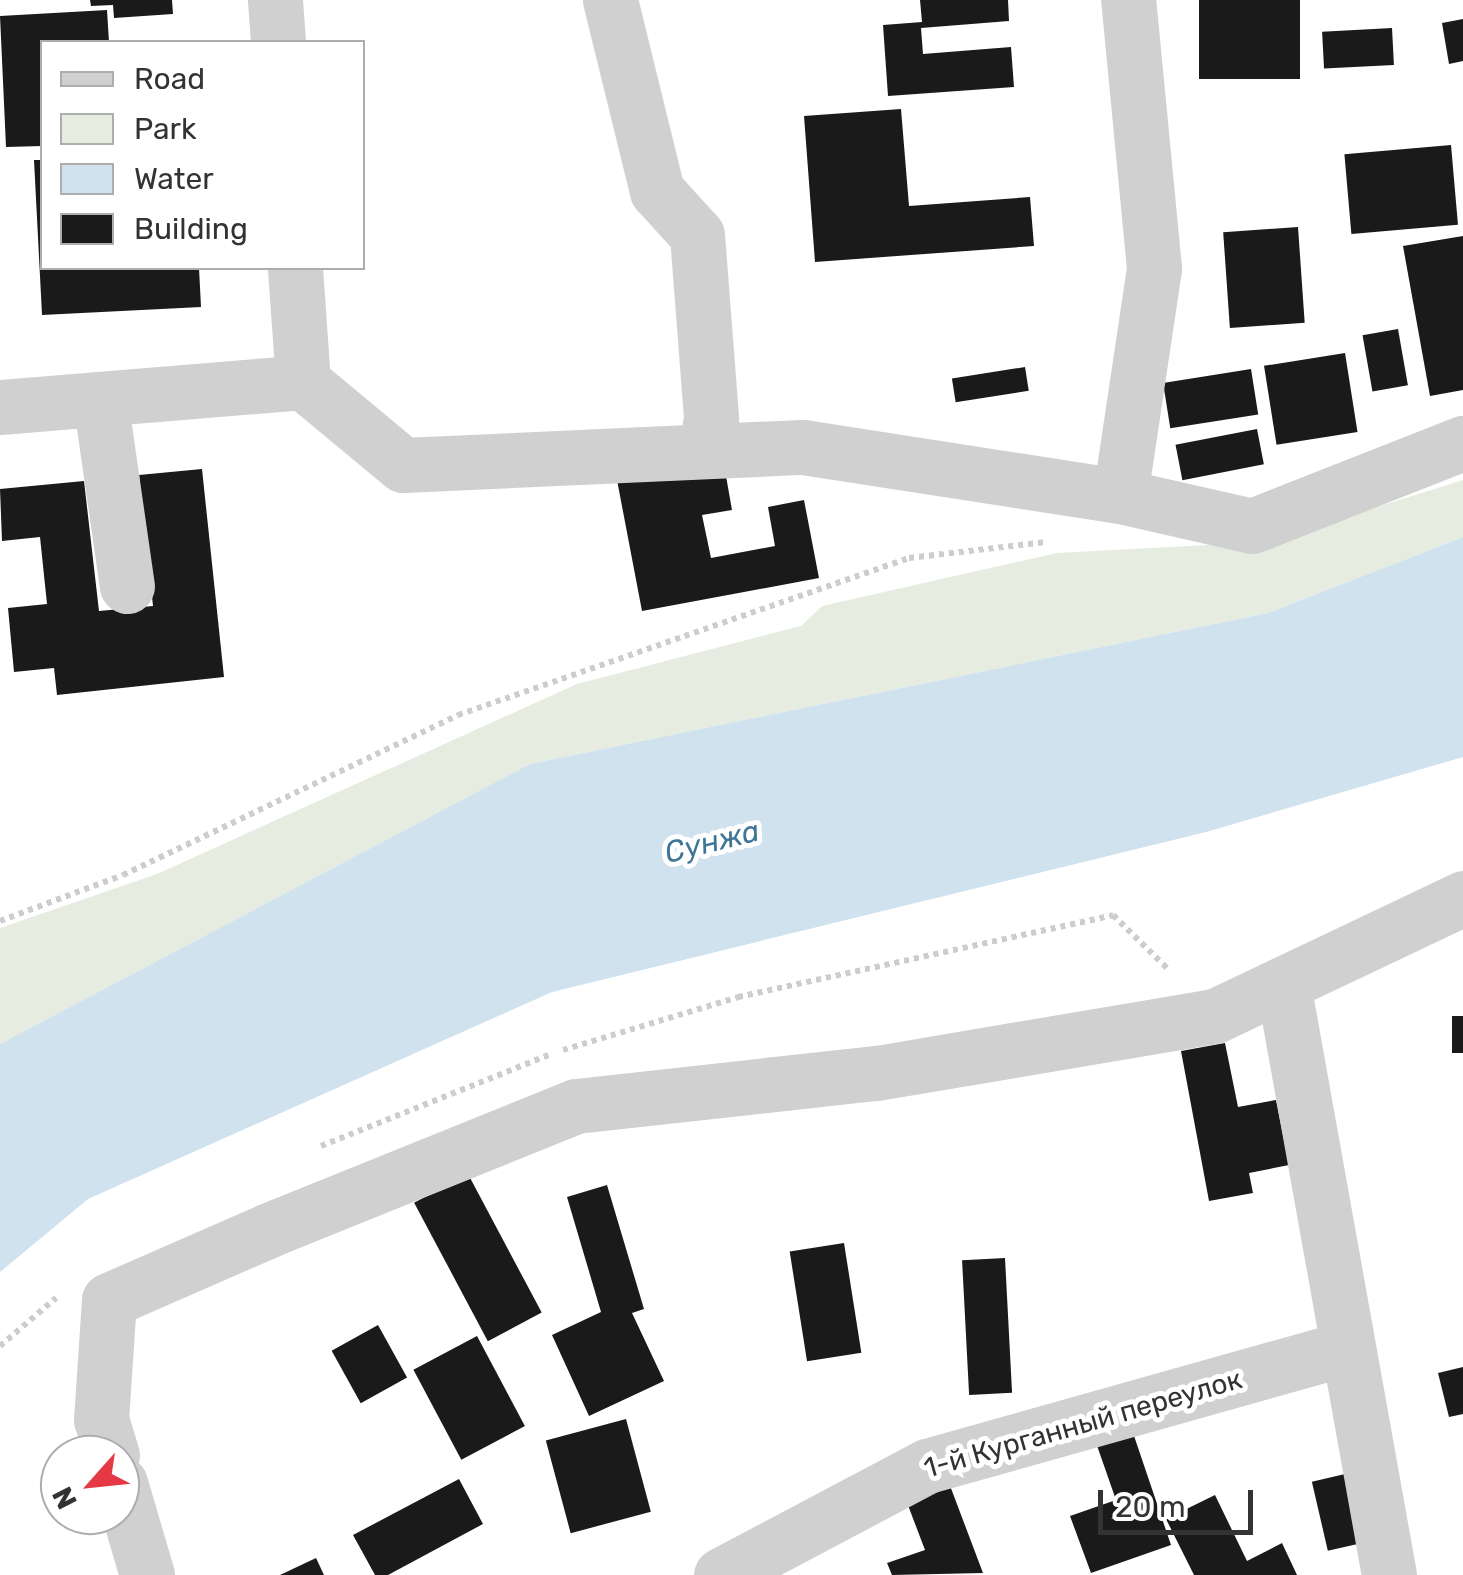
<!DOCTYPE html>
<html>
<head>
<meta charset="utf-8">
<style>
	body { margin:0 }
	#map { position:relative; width:1463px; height:1575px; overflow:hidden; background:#fff; font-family:Rubik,sans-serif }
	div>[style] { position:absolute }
	.green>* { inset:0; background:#e6ecdf }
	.water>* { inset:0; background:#cfe2ee }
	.building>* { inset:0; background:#1a1a1a; transform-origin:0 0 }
	.path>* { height:6px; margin-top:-3px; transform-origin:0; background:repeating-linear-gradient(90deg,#cdcdcd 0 5px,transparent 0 10px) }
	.minor>* { height:55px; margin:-27.5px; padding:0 27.5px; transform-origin:27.5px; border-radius:27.5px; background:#d0d0d0 }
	span { translate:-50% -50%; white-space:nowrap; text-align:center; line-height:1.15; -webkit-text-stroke:10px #fff; paint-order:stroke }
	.street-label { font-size:28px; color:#333 }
	.water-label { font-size:30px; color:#3f7597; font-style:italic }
	.legend { position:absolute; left:40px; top:40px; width:325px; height:230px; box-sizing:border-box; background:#fff; border:2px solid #adadad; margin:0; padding:12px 18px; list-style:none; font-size:30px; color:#333 }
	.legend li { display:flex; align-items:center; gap:20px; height:50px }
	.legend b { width:50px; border:2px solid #adadad }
	.north { position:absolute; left:40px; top:1435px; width:100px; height:100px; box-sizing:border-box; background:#fff; border:2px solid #adadad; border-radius:50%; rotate:243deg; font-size:28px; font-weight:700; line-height:40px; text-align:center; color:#333 }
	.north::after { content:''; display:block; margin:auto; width:35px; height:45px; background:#e63946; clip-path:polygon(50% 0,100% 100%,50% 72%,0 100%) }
	.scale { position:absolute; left:1098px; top:1490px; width:155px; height:45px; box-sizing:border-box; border:5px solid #333; border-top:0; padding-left:12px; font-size:30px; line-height:35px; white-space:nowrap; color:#333; -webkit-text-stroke:8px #fff; paint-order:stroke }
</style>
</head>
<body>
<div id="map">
	<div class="green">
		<i style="clip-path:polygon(1463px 480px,1463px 537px,1268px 613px,530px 764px,0 1044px,0 928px,157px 874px,577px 684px,801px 626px,822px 606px,1057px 553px,1265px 542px)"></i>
	</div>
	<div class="water">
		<i style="clip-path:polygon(1463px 537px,1463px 757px,1206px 832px,552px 992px,88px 1199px,0 1272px,0 1044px,530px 764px,1268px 613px)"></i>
	</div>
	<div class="building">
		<i style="clip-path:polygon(90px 0,172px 0,173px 14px,114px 18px,113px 5px,91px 6px)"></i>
		<i style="clip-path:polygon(920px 0,1008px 0,1009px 21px,921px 28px,923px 54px,1011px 47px,1014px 87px,888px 96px,883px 25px,922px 22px)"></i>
		<i style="left:1199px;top:0;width:101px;height:79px"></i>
		<i style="clip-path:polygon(107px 10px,109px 42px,42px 42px,42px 146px,6px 147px,0 16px)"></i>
		<i style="clip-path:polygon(1463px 19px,1463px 61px,1449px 64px,1442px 23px)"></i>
		<i style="left:1392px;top:28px;width:37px;height:70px;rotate:87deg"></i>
		<i style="clip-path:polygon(901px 109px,909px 206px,1030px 197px,1034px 246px,815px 262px,804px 116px)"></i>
		<i style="left:1451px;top:145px;width:80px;height:107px;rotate:85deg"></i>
		<i style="clip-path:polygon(34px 160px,42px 160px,42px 268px,199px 268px,201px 307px,42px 315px)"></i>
		<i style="left:1298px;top:227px;width:96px;height:75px;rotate:86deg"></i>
		<i style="clip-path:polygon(1463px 236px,1463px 390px,1430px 396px,1403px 246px)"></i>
		<i style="left:1398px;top:329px;width:57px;height:36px;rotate:80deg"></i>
		<i style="left:1345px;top:353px;width:80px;height:82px;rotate:81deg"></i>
		<i style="left:1025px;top:367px;width:24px;height:74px;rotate:81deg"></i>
		<i style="left:1251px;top:369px;width:46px;height:89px;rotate:81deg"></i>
		<i style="left:1257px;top:429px;width:36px;height:83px;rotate:79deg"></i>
		<i style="clip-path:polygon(202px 469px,224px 677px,57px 695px,54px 668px,14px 672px,8px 608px,47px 604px,40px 537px,2px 541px,0 489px,84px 481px,99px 611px,153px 606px,139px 475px)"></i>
		<i style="clip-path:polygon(726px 476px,732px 510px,702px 515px,711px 558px,775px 546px,768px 507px,804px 500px,819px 578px,642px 611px,617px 480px)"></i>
		<i style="left:1452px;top:1016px;width:11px;height:37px"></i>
		<i style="clip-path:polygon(1225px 1043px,1238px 1107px,1276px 1100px,1289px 1165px,1249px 1173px,1253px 1193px,1209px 1201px,1181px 1051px)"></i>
		<i style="left:468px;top:1174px;width:157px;height:61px;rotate:62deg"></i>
		<i style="clip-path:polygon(607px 1185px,644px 1309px,632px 1313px,664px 1381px,589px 1416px,552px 1335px,601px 1312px,567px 1197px)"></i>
		<i style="left:844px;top:1243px;width:111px;height:55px;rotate:81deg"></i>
		<i style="left:1005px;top:1258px;width:135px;height:43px;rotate:87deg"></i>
		<i style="left:378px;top:1325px;width:60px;height:53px;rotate:61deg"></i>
		<i style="left:477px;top:1336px;width:102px;height:72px;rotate:62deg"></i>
		<i style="clip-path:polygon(1463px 1367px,1463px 1414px,1449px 1417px,1438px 1373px)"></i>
		<i style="left:626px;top:1419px;width:96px;height:83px;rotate:75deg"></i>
		<i style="clip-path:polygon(1130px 1424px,1171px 1545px,1091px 1573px,1070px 1516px,1116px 1500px,1094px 1437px)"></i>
		<i style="left:1345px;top:1474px;width:71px;height:34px;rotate:77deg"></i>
		<i style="clip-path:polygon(459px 1479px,483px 1524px,388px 1575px,375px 1575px,353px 1535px)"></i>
		<i style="clip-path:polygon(949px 1483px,983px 1573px,892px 1575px,887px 1563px,925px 1550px,906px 1500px)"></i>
		<i style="clip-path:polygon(1215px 1495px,1247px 1561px,1282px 1543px,1297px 1575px,1194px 1575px,1166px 1519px)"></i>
		<i style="clip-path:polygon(316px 1558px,324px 1575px,280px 1575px)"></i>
	</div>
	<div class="path">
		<i style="left:0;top:921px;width:131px;rotate:-20.5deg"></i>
		<i style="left:123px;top:875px;width:371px;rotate:-25.5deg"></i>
		<i style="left:458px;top:715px;width:478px;rotate:-19.2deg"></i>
		<i style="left:909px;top:558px;width:138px;rotate:-6.7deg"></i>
		<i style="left:563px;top:1050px;width:183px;rotate:-16.8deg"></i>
		<i style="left:738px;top:997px;width:384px;rotate:-12.3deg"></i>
		<i style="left:1113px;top:915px;width:80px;rotate:44.5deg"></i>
		<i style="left:321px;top:1146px;width:248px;rotate:-21.8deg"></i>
		<i style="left:0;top:1346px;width:74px;rotate:-40.6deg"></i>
	</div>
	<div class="minor">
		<i style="left:275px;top:0;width:42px;rotate:85.9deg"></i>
		<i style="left:610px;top:0;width:197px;rotate:76.2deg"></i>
		<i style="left:657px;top:191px;width:59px;rotate:47.7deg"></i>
		<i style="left:697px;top:235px;width:184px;rotate:85.6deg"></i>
		<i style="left:711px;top:418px;width:33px;rotate:99deg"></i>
		<i style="left:295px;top:268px;width:114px;rotate:86deg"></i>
		<i style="left:303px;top:382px;width:130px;rotate:39.7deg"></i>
		<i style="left:403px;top:465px;width:400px;rotate:-2.6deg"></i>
		<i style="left:803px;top:447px;width:321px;rotate:8.8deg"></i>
		<i style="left:1120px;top:496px;width:135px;rotate:12.8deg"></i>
		<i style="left:1252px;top:526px;width:227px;rotate:-21.5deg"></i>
		<i style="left:100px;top:399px;width:189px;rotate:81.8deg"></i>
		<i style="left:0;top:407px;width:304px;rotate:-4.7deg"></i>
		<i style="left:1120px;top:496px;width:231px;rotate:-81.5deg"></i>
		<i style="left:1154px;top:268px;width:269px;rotate:-95.5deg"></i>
		<i style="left:1283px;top:984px;width:600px;rotate:79.83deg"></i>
		<i style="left:112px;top:1455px;width:37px;rotate:-107deg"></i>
		<i style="left:101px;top:1420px;width:120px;rotate:-86.2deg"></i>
		<i style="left:109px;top:1300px;width:175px;rotate:-23.6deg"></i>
		<i style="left:269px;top:1230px;width:331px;rotate:-22deg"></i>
		<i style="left:576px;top:1106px;width:303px;rotate:-6.3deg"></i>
		<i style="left:877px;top:1073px;width:343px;rotate:-9.6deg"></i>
		<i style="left:1215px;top:1016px;width:275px;rotate:-25.4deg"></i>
		<i style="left:120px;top:1483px;width:96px;rotate:73.6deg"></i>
		<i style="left:721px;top:1575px;width:233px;rotate:-27.9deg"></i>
		<i style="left:927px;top:1466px;width:437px;rotate:-15.7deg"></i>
	</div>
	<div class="street-label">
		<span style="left:1083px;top:1424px;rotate:-16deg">1-й Курганный переулок</span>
	</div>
	<div class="water-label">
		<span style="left:712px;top:842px;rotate:-14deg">Сунжа</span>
	</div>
	<ul class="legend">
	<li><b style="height:12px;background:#d0d0d0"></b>Road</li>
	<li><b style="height:28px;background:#e6ecdf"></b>Park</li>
	<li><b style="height:28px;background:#cfe2ee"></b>Water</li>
	<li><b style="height:28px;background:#1a1a1a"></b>Building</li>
	</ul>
	<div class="north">N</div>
	<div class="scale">20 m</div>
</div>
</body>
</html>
